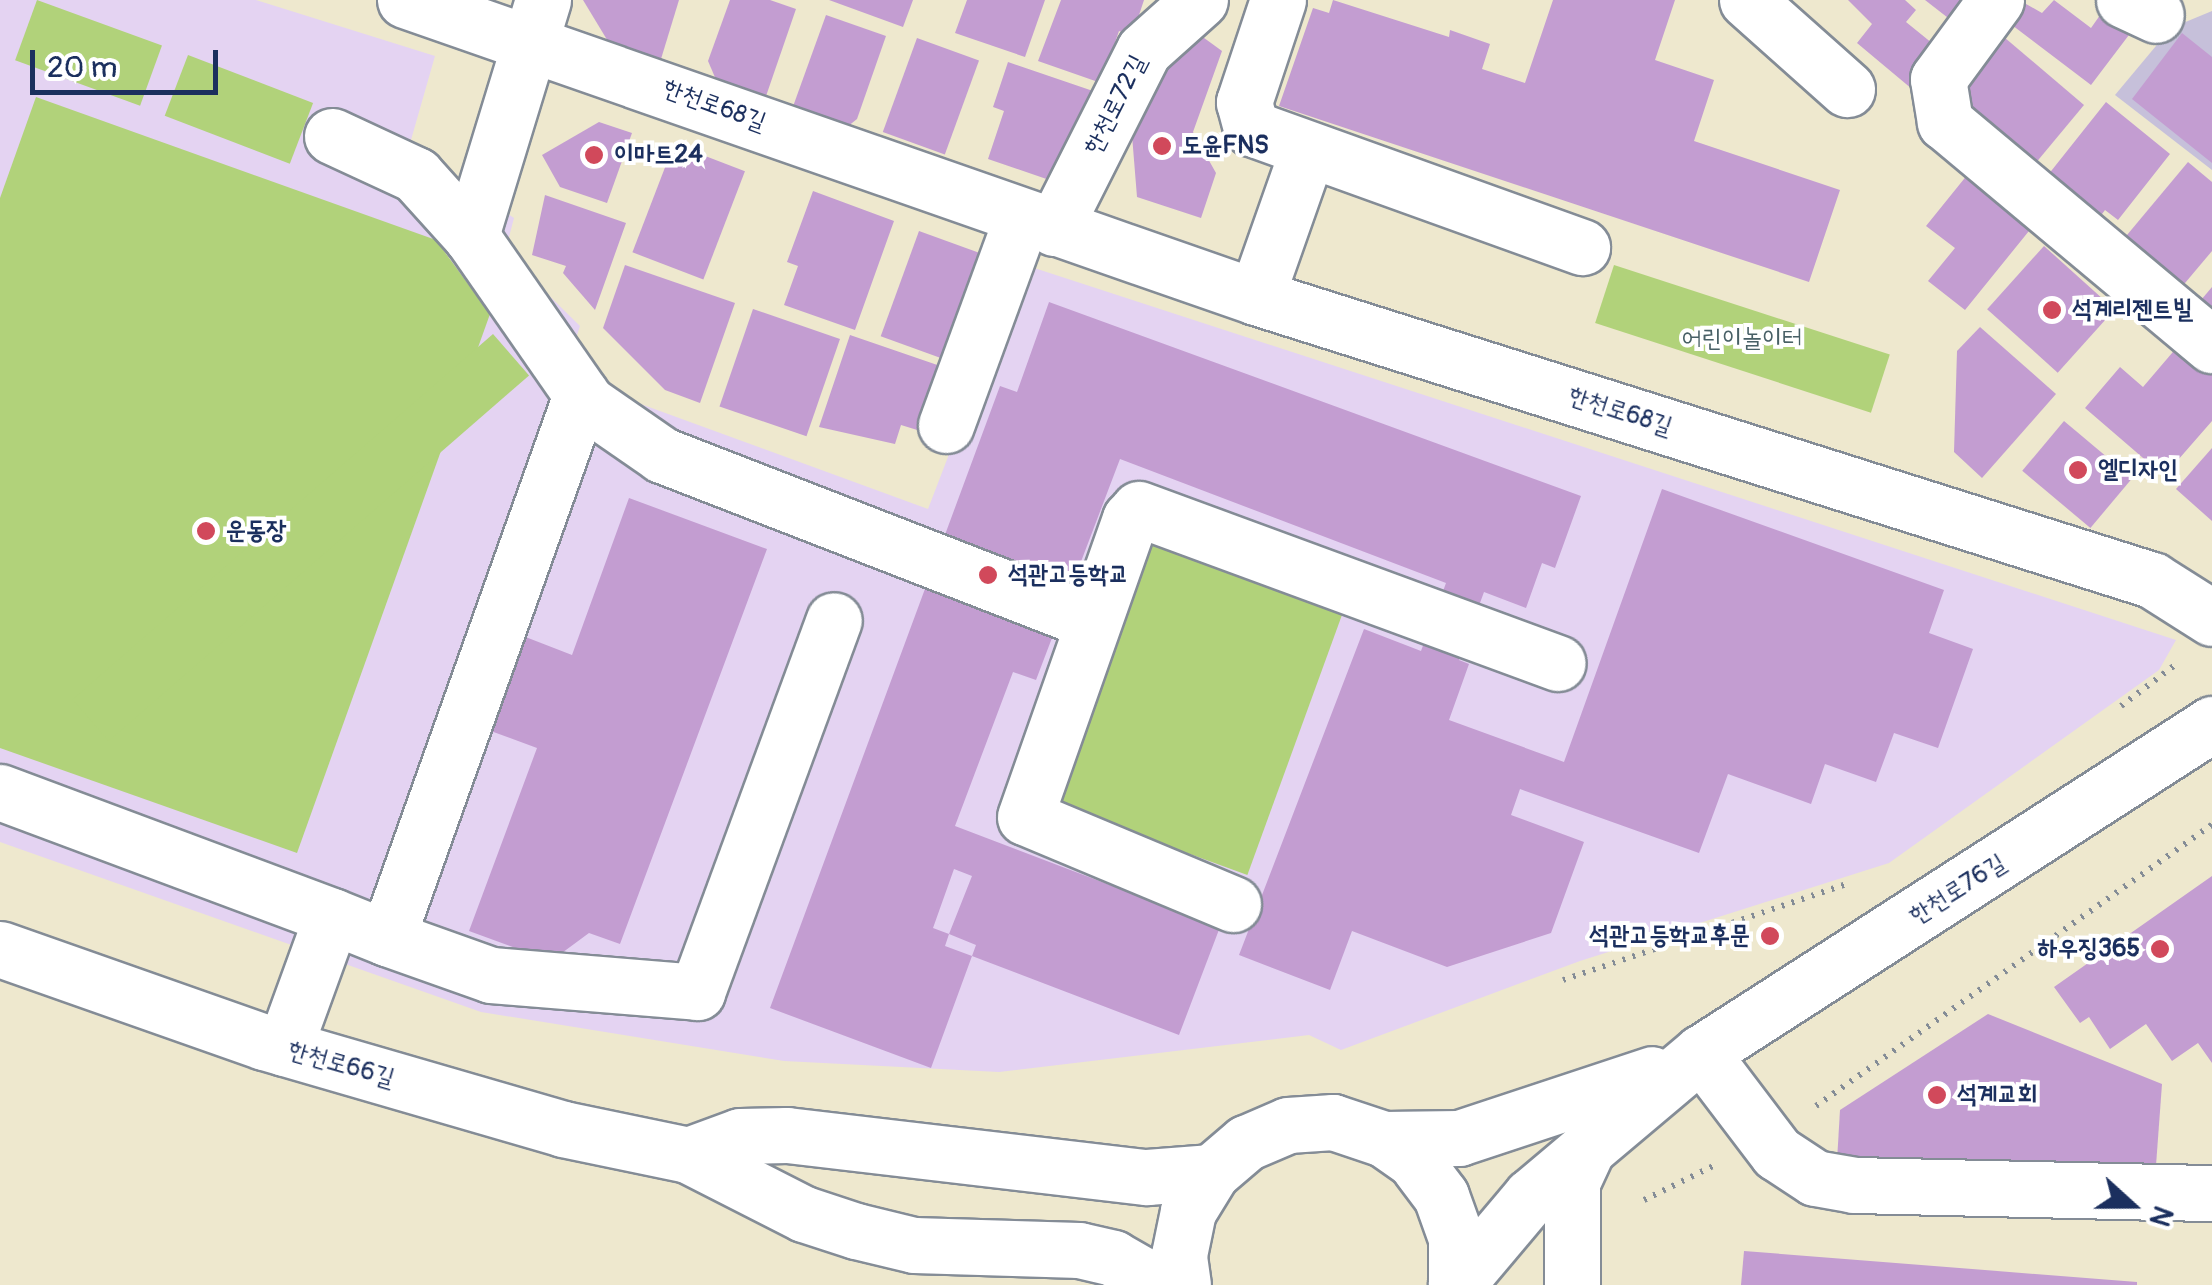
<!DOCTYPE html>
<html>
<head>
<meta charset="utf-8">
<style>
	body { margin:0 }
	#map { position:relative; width:2212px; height:1285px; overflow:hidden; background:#eee8ce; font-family:Pangolin,"Poor Story",sans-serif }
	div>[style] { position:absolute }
	.built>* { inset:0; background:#e4d3f2 }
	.industrial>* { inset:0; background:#c6c0da }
	.green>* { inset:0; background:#b1d27a; transform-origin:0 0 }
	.building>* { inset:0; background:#c39dd1; transform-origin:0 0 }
	.path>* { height:6px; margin-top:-3px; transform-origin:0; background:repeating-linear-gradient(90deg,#848c96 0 2.5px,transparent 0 10.5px) }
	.roads { filter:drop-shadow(2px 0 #848c96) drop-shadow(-2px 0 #848c96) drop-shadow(0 2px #848c96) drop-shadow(0 -2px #848c96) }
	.minor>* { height:55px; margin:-27.5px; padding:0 27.5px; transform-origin:27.5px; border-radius:27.5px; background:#fff }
	.major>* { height:55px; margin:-27.5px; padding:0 27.5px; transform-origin:27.5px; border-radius:27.5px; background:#fff }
	.dots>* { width:28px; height:28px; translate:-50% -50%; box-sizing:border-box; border:5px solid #fff; border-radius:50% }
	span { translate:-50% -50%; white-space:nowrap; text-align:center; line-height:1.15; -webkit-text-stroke:8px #fff; paint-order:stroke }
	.street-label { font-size:25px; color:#1b2f5e }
	.poi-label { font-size:25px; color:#1b2f5e; font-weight:700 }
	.left { translate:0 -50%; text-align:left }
	.right { translate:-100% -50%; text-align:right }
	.park-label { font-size:25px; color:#486066 }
	.north { position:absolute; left:2082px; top:1155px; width:100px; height:100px; -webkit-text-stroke:8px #fff; paint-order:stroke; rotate:111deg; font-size:28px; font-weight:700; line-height:40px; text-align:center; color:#1b2f5e }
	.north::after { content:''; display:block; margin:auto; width:35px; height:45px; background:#1b2f5e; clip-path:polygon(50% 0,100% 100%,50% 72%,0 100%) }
	.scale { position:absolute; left:30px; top:50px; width:188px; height:45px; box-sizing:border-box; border:5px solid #1b2f5e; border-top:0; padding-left:12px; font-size:30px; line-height:35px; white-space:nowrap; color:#1b2f5e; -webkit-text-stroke:8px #fff; paint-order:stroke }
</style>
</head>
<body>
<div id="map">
	<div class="built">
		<i style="clip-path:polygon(0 0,256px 0,435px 56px,409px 147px,514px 218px,505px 252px,580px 326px,564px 376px,928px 509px,1022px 264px,2176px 640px,2159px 670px,1889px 863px,1580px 961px,1341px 1050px,1309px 1035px,999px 1072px,784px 1061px,481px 1012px,0 842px)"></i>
	</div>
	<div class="industrial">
		<i style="clip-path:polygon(2212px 11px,2212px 170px,2115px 95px,2171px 28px)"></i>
	</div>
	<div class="green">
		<i style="left:37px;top:0;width:133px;height:64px;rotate:20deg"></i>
		<i style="left:188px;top:55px;width:134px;height:65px;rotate:21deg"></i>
		<i style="clip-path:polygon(36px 97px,436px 240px,490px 314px,297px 853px,0 748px,0 198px)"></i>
		<i style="left:1614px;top:265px;width:290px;height:61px;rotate:18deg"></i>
		<i style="left:493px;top:334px;width:55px;height:557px;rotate:49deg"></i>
		<i style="left:1143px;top:539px;width:213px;height:280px;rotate:20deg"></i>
	</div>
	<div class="building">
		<i style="clip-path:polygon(583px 0,679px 0,661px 59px,609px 43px)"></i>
		<i style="clip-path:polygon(730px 0,770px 0,796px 9px,765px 99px,717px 82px,708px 61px)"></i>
		<i style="clip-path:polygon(829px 0,913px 0,903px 27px)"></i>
		<i style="clip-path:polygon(967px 0,1045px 0,1025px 57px,955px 33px)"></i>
		<i style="clip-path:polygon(1061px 0,1144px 0,1132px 36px,1119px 31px,1101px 83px,1038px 61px)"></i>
		<i style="clip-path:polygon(1333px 0,1449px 37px,1450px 30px,1490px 44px,1482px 69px,1525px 83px,1553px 0,1675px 0,1655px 60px,1714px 80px,1694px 141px,1840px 190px,1809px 282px,1279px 106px,1313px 8px,1329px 13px)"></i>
		<i style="clip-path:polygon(1848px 0,1905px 0,1916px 10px,1906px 22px,1943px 52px,1912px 89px,1857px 43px,1872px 24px)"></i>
		<i style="clip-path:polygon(1925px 0,1969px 0,1952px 21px)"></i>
		<i style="clip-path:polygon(2019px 0,2042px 13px,2054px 0,2091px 28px,2110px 1px,2138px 23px,2091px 85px,2004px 19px)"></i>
		<i style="clip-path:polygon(826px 15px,886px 36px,857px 119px,842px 131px,791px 112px)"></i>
		<i style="clip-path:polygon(1189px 27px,1222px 51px,1193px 132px,1216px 173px,1201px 218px,1137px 197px,1131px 123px)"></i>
		<i style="clip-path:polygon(1998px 32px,2084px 105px,2030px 170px,1955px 108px,1956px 83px)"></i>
		<i style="clip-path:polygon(2182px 33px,2212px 57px,2212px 163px,2132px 99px)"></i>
		<i style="left:917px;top:38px;width:66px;height:100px;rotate:20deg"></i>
		<i style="clip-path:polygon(1008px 62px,1093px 91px,1061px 184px,988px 159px,1004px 111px,993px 107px)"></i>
		<i style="clip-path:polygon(2106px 102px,2170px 154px,2118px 220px,2105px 210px,2096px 222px,2044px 180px)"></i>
		<i style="clip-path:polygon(599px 122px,632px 133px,607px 203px,560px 187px,542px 155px)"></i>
		<i style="left:674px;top:144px;width:76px;height:116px;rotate:21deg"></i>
		<i style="clip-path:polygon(2188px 162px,2212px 182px,2212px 251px,2180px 289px,2122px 241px)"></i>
		<i style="clip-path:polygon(1968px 174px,2033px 226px,1965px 310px,1928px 281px,1955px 248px,1926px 226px)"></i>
		<i style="clip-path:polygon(813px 191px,894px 221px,855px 330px,784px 305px,798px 266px,787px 262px)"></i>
		<i style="clip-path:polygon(545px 195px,626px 223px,595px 310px,563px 273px,566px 266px,532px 255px)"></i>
		<i style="left:919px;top:231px;width:69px;height:112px;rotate:20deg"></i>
		<i style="left:2044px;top:246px;width:95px;height:85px;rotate:42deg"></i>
		<i style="clip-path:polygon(625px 265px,735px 303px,700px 403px,665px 390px,603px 328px)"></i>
		<i style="clip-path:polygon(2212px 287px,2212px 320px,2196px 306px)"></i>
		<i style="clip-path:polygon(evenodd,1049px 302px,1581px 496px,1555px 568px,1542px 563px,1526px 608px,1484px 592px,1459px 660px,1469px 664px,1449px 720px,1564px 762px,1662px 489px,1944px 590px,1929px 633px,1973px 649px,1938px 748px,1894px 733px,1876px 782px,1825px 764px,1811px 804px,1728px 774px,1699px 853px,1520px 789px,1511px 815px,1584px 842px,1551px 933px,1447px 967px,1352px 931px,1330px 990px,1239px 955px,1364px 629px,1421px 651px,1446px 583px,1120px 459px,1036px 680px,1013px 672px,955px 826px,1220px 927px,1179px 1035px,972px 956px,931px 1068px,770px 1008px,1000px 386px,1017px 392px,1049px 302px,954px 869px,972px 876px,949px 934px,933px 928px,954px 869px,1049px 302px,949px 934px,976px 945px,972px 956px,945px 946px,949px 934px)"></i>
		<i style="left:753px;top:309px;width:92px;height:103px;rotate:19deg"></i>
		<i style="clip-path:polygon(1980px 327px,2056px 394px,1982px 478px,1954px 452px,1957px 351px)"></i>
		<i style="clip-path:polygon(850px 335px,949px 369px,927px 433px,901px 425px,895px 444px,819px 427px)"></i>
		<i style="clip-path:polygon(2178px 346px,2212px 375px,2212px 421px,2164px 476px,2085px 408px,2120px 367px,2143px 387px)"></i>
		<i style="left:2064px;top:421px;width:89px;height:65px;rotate:40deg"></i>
		<i style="clip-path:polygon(2212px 448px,2212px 521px,2176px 489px)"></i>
		<i style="clip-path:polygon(629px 498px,767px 549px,620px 944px,589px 933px,551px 961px,469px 931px,537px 748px,488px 730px,523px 636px,572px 655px)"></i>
		<i style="clip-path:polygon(2212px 876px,2212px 1063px,2198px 1043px,2172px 1061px,2146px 1024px,2110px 1049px,2089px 1017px,2080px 1023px,2054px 987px)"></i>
		<i style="clip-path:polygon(1988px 1014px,2162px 1084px,2155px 1179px,1837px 1161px,1840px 1110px)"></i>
		<i style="clip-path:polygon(1744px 1251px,2137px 1282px,2137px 1285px,1741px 1285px)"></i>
	</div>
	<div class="path">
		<i style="left:2121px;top:706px;width:68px;rotate:-37.2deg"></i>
		<i style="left:1563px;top:980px;width:302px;rotate:-18.7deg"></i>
		<i style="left:1816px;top:1106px;width:486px;rotate:-35.4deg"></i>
		<i style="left:1644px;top:1200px;width:79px;rotate:-26.2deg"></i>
	</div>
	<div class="roads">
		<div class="minor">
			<i style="left:405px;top:0;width:901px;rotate:19.24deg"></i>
			<i style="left:1256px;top:297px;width:940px;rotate:17.53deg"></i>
			<i style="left:2152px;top:580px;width:71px;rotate:32.3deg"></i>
			<i style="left:543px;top:0;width:247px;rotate:107deg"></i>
			<i style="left:471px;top:236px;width:203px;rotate:55.2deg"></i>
			<i style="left:587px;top:403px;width:91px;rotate:34.7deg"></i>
			<i style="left:662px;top:455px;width:461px;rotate:21.2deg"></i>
			<i style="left:1278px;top:0;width:108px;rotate:108.4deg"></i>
			<i style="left:1244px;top:102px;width:27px;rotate:75deg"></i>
			<i style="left:1251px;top:128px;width:352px;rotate:19.8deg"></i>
			<i style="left:1747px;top:0;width:134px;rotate:41.7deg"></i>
			<i style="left:1996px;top:0;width:98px;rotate:126.3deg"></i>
			<i style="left:1938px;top:79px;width:44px;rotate:80.8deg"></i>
			<i style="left:1945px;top:122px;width:348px;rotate:39.9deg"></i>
			<i style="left:2124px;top:0;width:35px;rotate:25deg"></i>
			<i style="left:332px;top:136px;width:93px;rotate:24.9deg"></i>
			<i style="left:416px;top:175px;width:82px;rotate:48deg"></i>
			<i style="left:1054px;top:228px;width:199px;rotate:-63.2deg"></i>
			<i style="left:1144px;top:50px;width:75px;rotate:-41.8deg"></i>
			<i style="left:1256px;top:297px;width:154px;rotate:-70.6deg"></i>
			<i style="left:946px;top:425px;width:221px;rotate:-69.9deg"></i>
			<i style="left:0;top:792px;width:354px;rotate:20.5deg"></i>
			<i style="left:1233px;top:904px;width:225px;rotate:-157.3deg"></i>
			<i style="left:1025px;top:817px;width:316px;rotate:-70.6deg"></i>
			<i style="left:1130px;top:519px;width:13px;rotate:-48deg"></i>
			<i style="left:1139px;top:509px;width:446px;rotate:20.2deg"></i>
			<i style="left:387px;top:938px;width:110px;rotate:19.6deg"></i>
			<i style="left:491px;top:975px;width:207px;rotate:4.7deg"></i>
			<i style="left:697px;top:992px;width:396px;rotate:-69.8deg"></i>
			<i style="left:284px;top:1048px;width:140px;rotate:-70deg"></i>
			<i style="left:332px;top:916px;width:59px;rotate:21.8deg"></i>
			<i style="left:387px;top:938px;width:577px;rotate:-70.34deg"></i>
			<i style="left:1701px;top:1053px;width:126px;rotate:52.8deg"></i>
			<i style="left:1777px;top:1153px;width:45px;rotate:33.3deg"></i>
			<i style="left:1815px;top:1178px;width:40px;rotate:10deg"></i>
			<i style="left:1854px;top:1185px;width:358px;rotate:1.3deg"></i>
			<i style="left:1384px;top:1139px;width:75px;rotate:-0.8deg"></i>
			<i style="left:1459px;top:1138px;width:203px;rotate:-18.3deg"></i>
			<i style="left:1456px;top:1285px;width:116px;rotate:-49.9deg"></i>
			<i style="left:1531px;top:1196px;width:222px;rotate:-40.1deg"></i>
			<i style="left:1701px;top:1053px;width:608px;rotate:-32.77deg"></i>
		</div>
		<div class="major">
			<i style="left:0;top:949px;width:280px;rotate:19.4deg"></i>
			<i style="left:264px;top:1042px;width:311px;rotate:16.2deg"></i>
			<i style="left:563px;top:1129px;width:128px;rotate:11.7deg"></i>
			<i style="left:688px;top:1155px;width:130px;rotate:27deg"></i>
			<i style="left:804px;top:1214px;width:55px;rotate:18.1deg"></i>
			<i style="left:856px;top:1231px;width:60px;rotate:13.6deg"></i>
			<i style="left:914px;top:1245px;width:165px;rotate:1.7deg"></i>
			<i style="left:1079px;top:1250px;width:35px;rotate:13deg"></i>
			<i style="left:1113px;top:1258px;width:54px;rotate:29.9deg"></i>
			<i style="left:688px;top:1155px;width:55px;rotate:-20.1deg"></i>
			<i style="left:740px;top:1136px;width:47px;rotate:-1.2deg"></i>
			<i style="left:787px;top:1135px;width:362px;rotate:6.7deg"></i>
			<i style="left:1147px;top:1177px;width:65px;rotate:-4.4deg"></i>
			<i style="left:1183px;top:1285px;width:30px;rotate:-98deg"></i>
			<i style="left:1179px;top:1255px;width:45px;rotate:-78.4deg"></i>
			<i style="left:1188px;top:1211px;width:46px;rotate:-58.4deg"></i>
			<i style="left:1212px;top:1172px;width:45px;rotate:-40.5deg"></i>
			<i style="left:1246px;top:1143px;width:46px;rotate:-23.2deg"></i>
			<i style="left:1288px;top:1125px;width:45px;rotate:-3.8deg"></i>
			<i style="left:1333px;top:1122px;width:54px;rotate:18.4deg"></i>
			<i style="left:1384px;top:1139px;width:37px;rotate:35deg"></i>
			<i style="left:1414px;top:1160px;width:45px;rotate:53.1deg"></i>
			<i style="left:1441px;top:1196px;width:45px;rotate:70.3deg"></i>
			<i style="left:1456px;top:1238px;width:47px;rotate:90deg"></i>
			<i style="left:1572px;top:1285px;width:103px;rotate:-90deg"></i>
			<i style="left:1572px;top:1182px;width:43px;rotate:-65.2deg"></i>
		</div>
	</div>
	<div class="dots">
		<i style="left:1162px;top:146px;background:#d1495b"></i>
		<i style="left:594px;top:155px;background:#d1495b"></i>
		<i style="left:2052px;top:310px;background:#d1495b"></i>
		<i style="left:2078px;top:470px;background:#d1495b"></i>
		<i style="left:206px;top:531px;background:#d1495b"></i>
		<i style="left:988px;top:575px;background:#d1495b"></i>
		<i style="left:1770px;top:936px;background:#d1495b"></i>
		<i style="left:2160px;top:949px;background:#d1495b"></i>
		<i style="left:1937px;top:1095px;background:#d1495b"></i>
	</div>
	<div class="street-label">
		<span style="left:1116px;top:105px;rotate:-63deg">한천로72길</span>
		<span style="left:714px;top:106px;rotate:20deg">한천로68길</span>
		<span style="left:1620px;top:412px;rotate:18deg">한천로68길</span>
		<span style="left:1958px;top:890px;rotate:-32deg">한천로76길</span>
		<span style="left:341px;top:1065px;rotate:16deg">한천로66길</span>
	</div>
	<div class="poi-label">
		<span class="left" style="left:1182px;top:146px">도윤FNS</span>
		<span class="left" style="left:614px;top:155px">이마트24</span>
		<span class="left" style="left:2072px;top:310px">석계리젠트빌</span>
		<span class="left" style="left:2098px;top:470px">엘디자인</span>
		<span class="left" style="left:226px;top:531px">운동장</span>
		<span class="left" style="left:1008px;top:575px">석관고등학교</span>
		<span class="right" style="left:1750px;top:936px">석관고등학교후문</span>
		<span class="right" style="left:2140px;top:949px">하우징365</span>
		<span class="left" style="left:1957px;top:1095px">석계교회</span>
	</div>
	<div class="park-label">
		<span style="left:1742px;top:339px">어린이놀이터</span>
	</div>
	<div class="north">N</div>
	<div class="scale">20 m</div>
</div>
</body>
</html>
